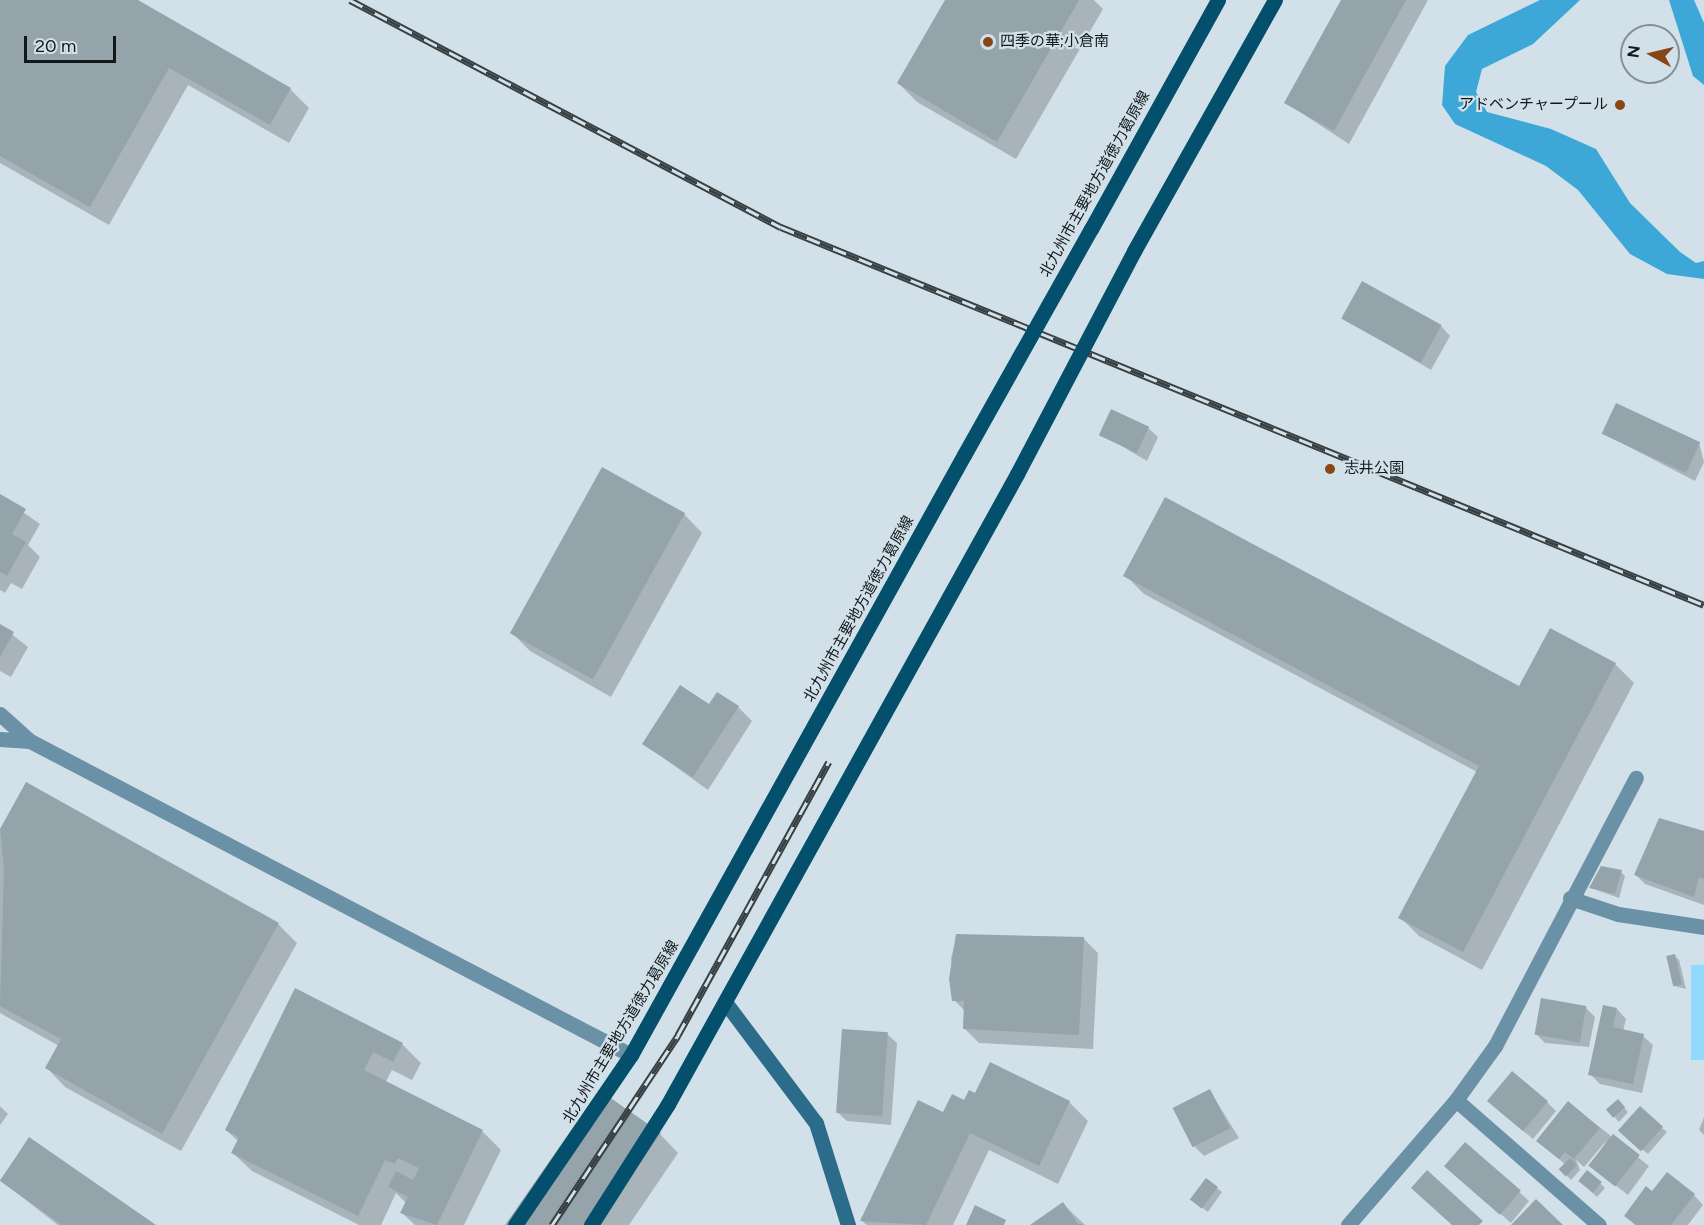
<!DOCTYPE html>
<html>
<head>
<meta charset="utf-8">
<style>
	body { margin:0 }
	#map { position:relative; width:1704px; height:1225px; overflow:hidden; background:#d2e1e9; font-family:Figtree,"Noto Sans JP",sans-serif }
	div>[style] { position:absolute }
	.green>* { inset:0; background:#92d9fe; transform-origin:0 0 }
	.water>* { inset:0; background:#3da8d8 }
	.shadow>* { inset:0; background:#0003 }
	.building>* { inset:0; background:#95a3ab; transform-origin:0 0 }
	.street>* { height:15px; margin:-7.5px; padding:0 7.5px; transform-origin:7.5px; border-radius:7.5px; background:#6a91a6 }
	.secondary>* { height:15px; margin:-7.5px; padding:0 7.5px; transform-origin:7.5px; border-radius:7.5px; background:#2b6c8a }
	.primary>* { height:15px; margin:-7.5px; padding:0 7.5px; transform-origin:7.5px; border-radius:7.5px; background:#034f6c }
	.rail>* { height:7px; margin-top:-3.5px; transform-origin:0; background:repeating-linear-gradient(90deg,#d2e1e9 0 14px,#394044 0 28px); box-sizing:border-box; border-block:2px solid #394044 }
	.primary-bridge>* { height:15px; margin:-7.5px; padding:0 7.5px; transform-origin:7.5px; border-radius:7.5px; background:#034f6c }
	.dots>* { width:16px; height:16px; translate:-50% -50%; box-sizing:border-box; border:3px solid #d2e1e9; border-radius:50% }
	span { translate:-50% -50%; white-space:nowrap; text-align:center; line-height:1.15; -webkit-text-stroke:4.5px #d2e1e9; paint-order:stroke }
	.poi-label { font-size:15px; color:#12171a }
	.left { translate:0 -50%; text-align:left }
	.right { translate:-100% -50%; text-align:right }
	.street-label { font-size:15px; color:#12171a }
	.north { position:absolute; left:1620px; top:24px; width:60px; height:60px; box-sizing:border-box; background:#d2e1e9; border:2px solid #859096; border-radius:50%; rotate:278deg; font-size:16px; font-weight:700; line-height:24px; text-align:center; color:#12171a }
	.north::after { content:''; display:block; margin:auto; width:21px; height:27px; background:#884615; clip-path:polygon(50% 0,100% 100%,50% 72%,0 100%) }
	.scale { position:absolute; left:24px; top:36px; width:92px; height:27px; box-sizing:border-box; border:3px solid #12171a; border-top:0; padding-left:8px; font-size:18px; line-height:21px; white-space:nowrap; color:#12171a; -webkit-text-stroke:4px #d2e1e9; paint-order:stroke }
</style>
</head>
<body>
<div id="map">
	<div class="green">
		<i style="left:1704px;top:965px;width:95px;height:13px;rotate:90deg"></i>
	</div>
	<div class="water">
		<i style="clip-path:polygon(1540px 0,1580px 0,1533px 44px,1482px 69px,1476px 92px,1487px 112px,1551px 129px,1596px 149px,1630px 203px,1680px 252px,1696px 263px,1704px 261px,1704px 279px,1667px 274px,1630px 254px,1578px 190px,1546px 166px,1455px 124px,1442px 105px,1445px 66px,1468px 35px)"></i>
		<i style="clip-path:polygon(1669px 0,1694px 0,1704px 23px,1704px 85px,1693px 76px)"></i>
	</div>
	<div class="shadow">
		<i style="clip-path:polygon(0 0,135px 0,290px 89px,309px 108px,289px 143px,188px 85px,109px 225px,0 163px)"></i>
		<i style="clip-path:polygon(947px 0,1094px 0,1103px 9px,1016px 159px,917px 102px,898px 83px)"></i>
		<i style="clip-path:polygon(1342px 0,1428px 0,1349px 144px,1286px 103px)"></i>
		<i style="clip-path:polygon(1344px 318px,1441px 326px,1450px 336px,1431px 370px)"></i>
		<i style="clip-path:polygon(1148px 428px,1158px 437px,1147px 461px,1101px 434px)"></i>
		<i style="clip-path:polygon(1604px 434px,1699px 443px,1704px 462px,1695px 481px)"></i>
		<i style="clip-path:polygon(0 496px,40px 524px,28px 545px,40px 557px,22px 589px,11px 583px,5px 593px,0 590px)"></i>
		<i style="clip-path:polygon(684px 514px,702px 533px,611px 697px,530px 651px,512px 633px)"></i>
		<i style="clip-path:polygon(1125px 575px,1520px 688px,1551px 630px,1615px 664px,1634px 683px,1482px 970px,1419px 936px,1400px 917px,1477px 772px,1144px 594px)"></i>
		<i style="clip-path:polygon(0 625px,28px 647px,11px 677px,0 671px)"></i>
		<i style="clip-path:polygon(710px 707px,738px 707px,752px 721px,708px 790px,644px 744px)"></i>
		<i style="clip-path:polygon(26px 784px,278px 924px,297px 943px,181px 1151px,65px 1087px,47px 1068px,59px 1046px,0 1013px,0 832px)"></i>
		<i style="clip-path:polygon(1704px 832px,1704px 905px,1645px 884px,1636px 875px)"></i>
		<i style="clip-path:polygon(1621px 872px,1625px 876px,1619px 898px,1591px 888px)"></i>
		<i style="clip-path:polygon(957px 936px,1083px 938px,1098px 953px,1093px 1049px,979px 1043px,964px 1028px,965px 1011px,954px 1000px,951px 958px)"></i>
		<i style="clip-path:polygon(1675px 956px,1679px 960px,1686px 989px,1674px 986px)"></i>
		<i style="clip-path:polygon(295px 990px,402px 1044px,421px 1063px,412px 1080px,392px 1070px,385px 1083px,483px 1132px,501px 1150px,464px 1225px,415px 1225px,402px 1213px,407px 1204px,396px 1193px,381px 1225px,359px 1225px,252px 1171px,233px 1153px,238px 1141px,226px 1130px)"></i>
		<i style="clip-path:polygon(1585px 1007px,1595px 1017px,1589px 1047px,1545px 1043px,1536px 1034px)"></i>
		<i style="clip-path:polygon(1617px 1009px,1626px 1019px,1623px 1031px,1643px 1036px,1653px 1045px,1642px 1093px,1600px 1084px,1590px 1074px)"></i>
		<i style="clip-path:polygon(887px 1034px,897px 1043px,891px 1125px,847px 1121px,837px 1112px)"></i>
		<i style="clip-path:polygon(1210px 1091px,1239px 1138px,1204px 1156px,1195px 1147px)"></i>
		<i style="clip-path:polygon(976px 1095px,1069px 1102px,1088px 1121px,1058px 1184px,989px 1150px,953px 1225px,867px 1225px,862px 1221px,944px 1114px)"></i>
		<i style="clip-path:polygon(1618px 1101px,1628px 1112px,1619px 1122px,1609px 1111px)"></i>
		<i style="clip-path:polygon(1547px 1102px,1556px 1111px,1533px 1139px,1499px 1111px)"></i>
		<i style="clip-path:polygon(1569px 1103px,1649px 1166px,1628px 1195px,1591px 1166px,1607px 1140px,1584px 1167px,1576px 1160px,1580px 1170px,1571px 1180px,1561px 1170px,1566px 1165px,1548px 1150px)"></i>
		<i style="clip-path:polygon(0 1106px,8px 1114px,0 1125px)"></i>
		<i style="clip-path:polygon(1704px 1117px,1704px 1135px,1699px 1130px)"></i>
		<i style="clip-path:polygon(1662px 1128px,1667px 1132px,1648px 1154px,1625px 1135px)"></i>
		<i style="clip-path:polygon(660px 1134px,678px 1153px,629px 1225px,507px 1225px)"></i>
		<i style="clip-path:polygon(29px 1139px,153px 1225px,58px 1225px,0 1180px)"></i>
		<i style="clip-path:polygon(1465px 1144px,1529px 1201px,1511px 1223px,1456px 1175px)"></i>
		<i style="clip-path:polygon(1588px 1172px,1605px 1188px,1597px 1197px,1584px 1185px)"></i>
		<i style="clip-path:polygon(1206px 1180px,1222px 1192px,1208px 1212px,1197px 1204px)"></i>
		<i style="clip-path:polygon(1652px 1193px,1694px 1195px,1703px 1205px,1688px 1225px,1635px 1225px,1626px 1216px)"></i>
		<i style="clip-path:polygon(1063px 1204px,1085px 1225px,1033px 1225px)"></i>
	</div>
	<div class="building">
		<i style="clip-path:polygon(0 0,138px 0,291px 88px,270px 125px,169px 68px,90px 207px,0 156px)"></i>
		<i style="clip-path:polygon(945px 0,1079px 0,997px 142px,897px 83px)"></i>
		<i style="clip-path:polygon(1341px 0,1406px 0,1334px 131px,1284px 103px)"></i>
		<i style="left:1362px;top:281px;width:91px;height:43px;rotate:29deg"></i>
		<i style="left:1616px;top:403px;width:93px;height:34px;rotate:25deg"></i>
		<i style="left:1111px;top:409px;width:42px;height:29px;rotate:25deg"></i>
		<i style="left:602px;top:467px;width:95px;height:190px;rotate:29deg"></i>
		<i style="clip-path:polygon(0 494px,26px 509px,12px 534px,26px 542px,7px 576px,0 572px)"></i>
		<i style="clip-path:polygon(1165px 497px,1519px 686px,1550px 628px,1616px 663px,1463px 952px,1398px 918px,1479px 766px,1123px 576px)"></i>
		<i style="clip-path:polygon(0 624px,14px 632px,0 657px)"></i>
		<i style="clip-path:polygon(680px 685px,709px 704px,717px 692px,739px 706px,693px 777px,642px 744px)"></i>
		<i style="clip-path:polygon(26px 782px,279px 923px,162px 1134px,45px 1068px,61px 1039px,0 1006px,4px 869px,0 829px)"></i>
		<i style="clip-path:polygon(1659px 818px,1704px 831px,1704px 879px,1699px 877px,1694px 897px,1634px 875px)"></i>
		<i style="clip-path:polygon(1601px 866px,1622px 870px,1615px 894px,1589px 888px)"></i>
		<i style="clip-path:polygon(956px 934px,1084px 937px,1079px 1035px,963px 1029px,964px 1001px,952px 1001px,949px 979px)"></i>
		<i style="left:1675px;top:954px;width:31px;height:9px;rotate:77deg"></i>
		<i style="clip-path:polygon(295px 988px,403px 1043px,393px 1062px,373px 1052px,364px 1070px,483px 1130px,437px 1225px,400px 1213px,408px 1197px,388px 1187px,396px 1171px,413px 1180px,419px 1168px,398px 1158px,395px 1164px,385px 1160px,358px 1216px,231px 1153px,239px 1137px,225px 1130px)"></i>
		<i style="left:1541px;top:998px;width:46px;height:37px;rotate:10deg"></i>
		<i style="clip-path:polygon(1603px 1005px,1617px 1008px,1613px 1027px,1644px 1034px,1633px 1084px,1588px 1075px)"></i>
		<i style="left:842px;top:1029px;width:46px;height:84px;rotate:4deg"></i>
		<i style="clip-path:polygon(990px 1062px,1070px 1101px,1039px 1166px,970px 1133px,926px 1225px,860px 1221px,918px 1100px,943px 1112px,952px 1094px,964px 1100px,969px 1090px,975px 1093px)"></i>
		<i style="left:1512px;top:1071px;width:47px;height:39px;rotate:40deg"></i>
		<i style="left:1210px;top:1089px;width:44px;height:42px;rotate:63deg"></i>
		<i style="clip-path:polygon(599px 1090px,661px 1133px,597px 1225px,505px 1225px)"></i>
		<i style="left:1618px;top:1099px;width:11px;height:16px;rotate:49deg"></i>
		<i style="clip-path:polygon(1568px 1101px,1600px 1128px,1574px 1159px,1565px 1152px,1559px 1159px,1536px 1141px)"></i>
		<i style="left:1640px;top:1106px;width:31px;height:33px;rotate:42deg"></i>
		<i style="left:1613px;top:1134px;width:34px;height:40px;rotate:38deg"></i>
		<i style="clip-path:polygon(29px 1137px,156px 1225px,62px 1225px,0 1181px)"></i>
		<i style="left:1465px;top:1142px;width:74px;height:32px;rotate:41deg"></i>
		<i style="left:1570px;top:1158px;width:10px;height:16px;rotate:45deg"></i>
		<i style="clip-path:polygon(1427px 1170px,1483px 1221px,1479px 1225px,1452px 1225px,1411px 1188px)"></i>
		<i style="left:1587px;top:1170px;width:19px;height:14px;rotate:39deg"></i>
		<i style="clip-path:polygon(1667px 1172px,1695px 1194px,1671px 1225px,1636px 1225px,1624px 1216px,1646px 1186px,1652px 1191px)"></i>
		<i style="left:1206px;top:1178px;width:15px;height:27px;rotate:37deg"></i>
		<i style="clip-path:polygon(1536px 1199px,1563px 1225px,1511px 1225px)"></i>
		<i style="clip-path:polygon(1063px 1202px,1078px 1224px,1086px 1225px,1030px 1225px)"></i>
		<i style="clip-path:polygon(975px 1205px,1006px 1220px,1004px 1225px,966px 1225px)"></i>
	</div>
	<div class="street">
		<i style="left:0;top:714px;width:40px;rotate:42deg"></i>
		<i style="left:30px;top:741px;width:678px;rotate:27.59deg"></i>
		<i style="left:0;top:739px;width:30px;rotate:4deg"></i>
		<i style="left:1570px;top:898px;width:51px;rotate:18.4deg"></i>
		<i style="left:1618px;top:914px;width:87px;rotate:8.6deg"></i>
		<i style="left:1456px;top:1100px;width:190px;rotate:41.2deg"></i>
		<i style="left:1348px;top:1225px;width:165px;rotate:-49.2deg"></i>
		<i style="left:1456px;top:1100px;width:67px;rotate:-54.2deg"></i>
		<i style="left:1495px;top:1046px;width:303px;rotate:-62.3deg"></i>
	</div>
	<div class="secondary">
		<i style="left:725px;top:1002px;width:151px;rotate:53.1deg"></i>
		<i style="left:816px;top:1123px;width:107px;rotate:72.6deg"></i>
	</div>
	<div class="primary">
		<i style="left:1091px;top:229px;width:262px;rotate:-61deg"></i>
		<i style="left:1134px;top:251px;width:288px;rotate:-60.7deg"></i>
		<i style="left:515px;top:1225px;width:206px;rotate:-55.7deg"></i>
		<i style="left:631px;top:1055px;width:686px;rotate:-60.97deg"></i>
		<i style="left:591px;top:1225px;width:143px;rotate:-57.5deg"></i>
		<i style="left:668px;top:1104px;width:720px;rotate:-61.01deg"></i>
	</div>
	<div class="rail">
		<i style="left:350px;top:0;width:487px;rotate:27.8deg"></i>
		<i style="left:781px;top:227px;width:997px;rotate:22.27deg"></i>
		<i style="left:552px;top:1225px;width:228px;rotate:-56.4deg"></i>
		<i style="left:678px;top:1035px;width:312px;rotate:-61.1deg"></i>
	</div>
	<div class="primary-bridge">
		<i style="left:964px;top:455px;width:259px;rotate:-60.7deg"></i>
		<i style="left:1017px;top:474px;width:252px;rotate:-62.3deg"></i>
	</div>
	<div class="dots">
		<i style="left:988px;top:42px;background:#884615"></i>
		<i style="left:1620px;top:105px;background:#884615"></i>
		<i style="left:1330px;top:469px;background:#884615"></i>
	</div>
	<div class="poi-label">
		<span class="left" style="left:1000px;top:42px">四季の華;小倉南</span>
		<span class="right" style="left:1608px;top:105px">アドベンチャープール</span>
		<span class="left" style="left:1344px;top:469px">志井公園</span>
	</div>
	<div class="street-label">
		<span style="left:1095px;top:184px;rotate:-61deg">北九州市主要地方道徳力葛原線</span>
		<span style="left:859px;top:609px;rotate:-61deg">北九州市主要地方道徳力葛原線</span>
		<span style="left:621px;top:1032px;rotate:-59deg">北九州市主要地方道徳力葛原線</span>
	</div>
	<div class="north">N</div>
	<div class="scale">20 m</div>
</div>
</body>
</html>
